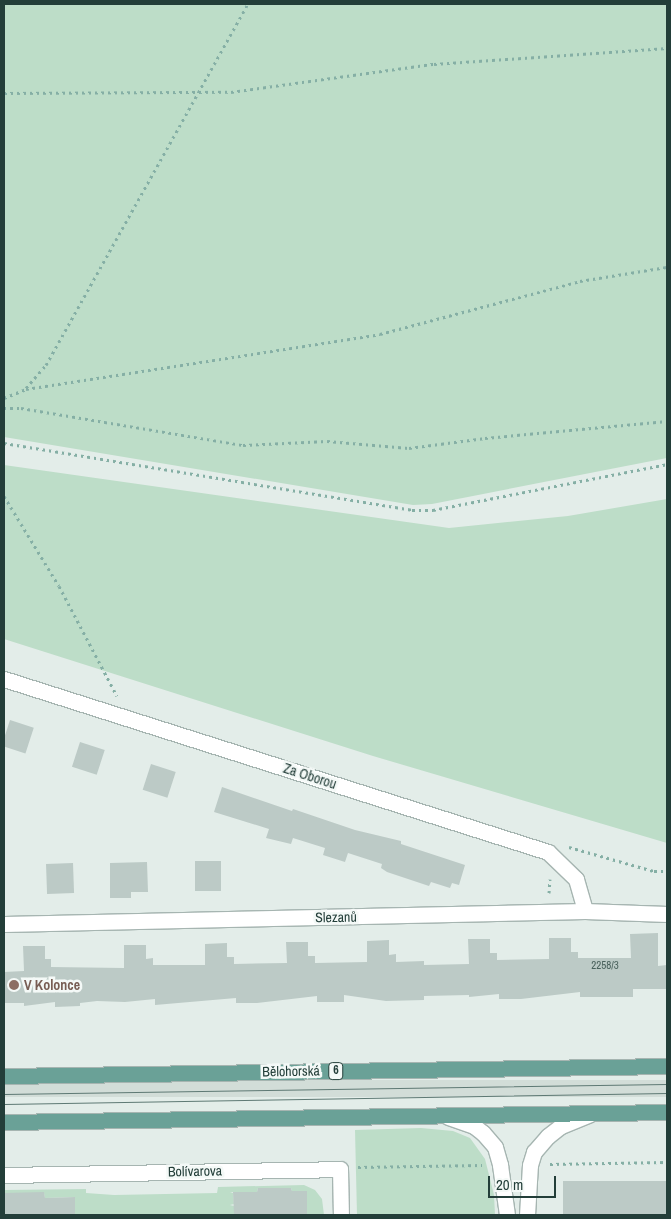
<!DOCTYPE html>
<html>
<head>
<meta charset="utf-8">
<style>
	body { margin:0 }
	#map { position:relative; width:671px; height:1219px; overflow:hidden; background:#e3ede9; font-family:"Archivo Narrow",sans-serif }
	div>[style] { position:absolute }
	.built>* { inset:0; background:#d2ddd8; transform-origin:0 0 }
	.green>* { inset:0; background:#bdddc8 }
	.building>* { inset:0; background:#bccac6; transform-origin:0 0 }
	.path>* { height:3px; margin-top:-1.5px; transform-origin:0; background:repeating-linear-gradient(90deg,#85afa5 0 2.5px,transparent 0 6.5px) }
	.roads { filter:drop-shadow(1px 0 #a6b5b1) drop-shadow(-1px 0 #a6b5b1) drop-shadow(0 1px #a6b5b1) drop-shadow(0 -1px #a6b5b1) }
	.minor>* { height:15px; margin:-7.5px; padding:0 7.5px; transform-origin:7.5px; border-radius:7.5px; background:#fff }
	.major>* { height:15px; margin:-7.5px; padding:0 7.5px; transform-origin:7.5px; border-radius:7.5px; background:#6aa197 }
	.tram>* { height:1px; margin:-0.5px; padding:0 0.5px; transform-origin:0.5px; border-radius:0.5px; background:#5e7974 }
	.dots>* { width:14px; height:14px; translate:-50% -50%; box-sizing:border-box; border:2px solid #f4f9f7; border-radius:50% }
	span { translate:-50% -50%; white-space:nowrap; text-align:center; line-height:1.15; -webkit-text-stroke:5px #f4f9f7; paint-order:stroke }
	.number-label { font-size:11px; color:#49615c }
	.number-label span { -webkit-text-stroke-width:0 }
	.shield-label span { padding:1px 4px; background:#f4f9f7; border:1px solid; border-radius:4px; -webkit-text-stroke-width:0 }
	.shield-label { font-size:12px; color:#233e39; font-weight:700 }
	.street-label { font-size:14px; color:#233e39 }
	.education-label { font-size:14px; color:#785e54; font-weight:700 }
	.left { translate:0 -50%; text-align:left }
	.frame { position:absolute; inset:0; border:5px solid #233e39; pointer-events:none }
	.scale { position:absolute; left:488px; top:1176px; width:68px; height:22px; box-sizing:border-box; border:2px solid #233e39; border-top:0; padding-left:6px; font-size:15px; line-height:18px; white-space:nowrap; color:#233e39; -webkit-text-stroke:4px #f4f9f7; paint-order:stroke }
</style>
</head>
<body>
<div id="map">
	<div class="built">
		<i style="left:667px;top:1080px;width:17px;height:663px;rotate:90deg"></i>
	</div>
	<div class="green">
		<i style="clip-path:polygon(4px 4px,667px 4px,667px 458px,432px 504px,413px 505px,4px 437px)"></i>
		<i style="clip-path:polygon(4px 465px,449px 528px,568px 516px,667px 499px,667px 843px,373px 756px,4px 639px)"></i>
		<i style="clip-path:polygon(421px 1128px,453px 1131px,470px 1138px,485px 1159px,494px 1195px,495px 1215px,357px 1215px,355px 1130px)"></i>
		<i style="clip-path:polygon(304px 1185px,315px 1190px,322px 1199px,324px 1215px,307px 1215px,307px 1191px,292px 1191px,291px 1188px,258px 1188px,257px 1192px,230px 1192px,233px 1193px,234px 1204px,230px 1205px,234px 1206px,234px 1215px,75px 1215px,75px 1197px,45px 1198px,44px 1193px,4px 1193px,4px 1190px,86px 1189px,86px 1193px,114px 1195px,217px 1193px,218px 1187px)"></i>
	</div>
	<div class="building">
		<i style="left:10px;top:720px;width:25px;height:27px;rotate:18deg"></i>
		<i style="left:80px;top:742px;width:26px;height:26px;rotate:18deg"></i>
		<i style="left:151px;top:764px;width:26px;height:27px;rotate:18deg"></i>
		<i style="clip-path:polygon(222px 787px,292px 811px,293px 809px,355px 830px,401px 841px,401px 844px,465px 865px,459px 885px,452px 883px,450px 888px,431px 882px,429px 886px,387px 872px,381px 868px,382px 864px,348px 853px,345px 862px,323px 855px,325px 848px,293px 838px,291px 844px,266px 838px,269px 829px,214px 812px)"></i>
		<i style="left:221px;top:861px;width:30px;height:26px;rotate:90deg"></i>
		<i style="clip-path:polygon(147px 862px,148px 892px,131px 892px,131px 898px,110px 898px,110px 863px)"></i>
		<i style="left:73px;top:863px;width:30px;height:27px;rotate:88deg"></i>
		<i style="clip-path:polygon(658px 933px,658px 966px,667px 965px,667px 989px,633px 989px,633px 997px,580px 997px,580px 992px,521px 999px,499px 999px,499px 994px,469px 997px,469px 995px,424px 996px,424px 1000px,386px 1001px,344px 995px,344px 1002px,317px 1002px,317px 996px,257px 1003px,236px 1003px,236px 998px,155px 1005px,155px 999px,125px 1002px,97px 1001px,80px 1003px,80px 1006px,55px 1007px,55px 1002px,24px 1006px,24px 1003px,4px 1003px,4px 972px,24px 971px,23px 946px,45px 946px,45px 959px,51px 959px,51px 967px,124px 968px,124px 945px,146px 945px,146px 959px,153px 958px,153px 965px,205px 965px,205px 944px,227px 943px,227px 957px,234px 957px,234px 964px,287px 963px,286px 942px,308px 942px,308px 956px,315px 956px,315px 963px,367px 962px,367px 941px,389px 940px,389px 955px,396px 954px,396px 962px,424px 961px,424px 965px,469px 964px,468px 939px,490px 939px,490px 953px,497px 953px,497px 960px,549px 959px,549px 938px,571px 938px,571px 952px,578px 952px,578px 958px,631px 958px,630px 934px)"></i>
		<i style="left:667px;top:1181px;width:34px;height:104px;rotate:90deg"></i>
		<i style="clip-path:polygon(258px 1188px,291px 1188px,292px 1191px,307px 1191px,307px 1215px,234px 1215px,233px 1192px,257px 1192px)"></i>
		<i style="clip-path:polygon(44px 1192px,45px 1198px,75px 1197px,75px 1215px,4px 1215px,4px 1193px)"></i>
	</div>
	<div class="path">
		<i style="left:4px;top:93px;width:227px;rotate:-0.3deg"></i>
		<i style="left:231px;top:92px;width:205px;rotate:-7.9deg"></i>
		<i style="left:434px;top:64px;width:234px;rotate:-3.9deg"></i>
		<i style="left:26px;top:388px;width:30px;rotate:-49deg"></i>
		<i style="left:46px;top:365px;width:414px;rotate:-60.8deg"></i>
		<i style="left:4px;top:398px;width:24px;rotate:-22deg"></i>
		<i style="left:26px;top:389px;width:358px;rotate:-8.8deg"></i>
		<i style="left:380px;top:334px;width:207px;rotate:-14.8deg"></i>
		<i style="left:580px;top:281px;width:88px;rotate:-9.1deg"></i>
		<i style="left:4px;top:408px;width:17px"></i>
		<i style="left:21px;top:408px;width:225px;rotate:9.5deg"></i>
		<i style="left:243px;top:445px;width:84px;rotate:-2.7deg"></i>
		<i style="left:327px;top:441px;width:82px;rotate:4.9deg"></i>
		<i style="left:409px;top:448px;width:77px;rotate:-7.5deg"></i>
		<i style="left:485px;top:438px;width:183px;rotate:-5.3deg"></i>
		<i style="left:4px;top:443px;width:413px;rotate:9.3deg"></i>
		<i style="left:412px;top:510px;width:21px"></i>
		<i style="left:433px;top:510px;width:238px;rotate:-11.1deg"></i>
		<i style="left:4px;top:496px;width:105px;rotate:58.6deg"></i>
		<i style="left:59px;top:586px;width:124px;rotate:62.2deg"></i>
		<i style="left:569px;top:847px;width:88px;rotate:15.8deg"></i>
		<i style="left:654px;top:871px;width:13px"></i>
		<i style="left:549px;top:893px;width:14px;rotate:-86deg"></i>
		<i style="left:550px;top:1164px;width:117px;rotate:-1deg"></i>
		<i style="left:358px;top:1167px;width:124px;rotate:-0.9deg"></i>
	</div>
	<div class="roads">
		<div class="minor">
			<i style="left:4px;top:679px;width:571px;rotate:17.64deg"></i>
			<i style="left:548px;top:852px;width:39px;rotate:44deg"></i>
			<i style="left:576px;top:879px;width:33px;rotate:74deg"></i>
			<i style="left:4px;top:924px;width:581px;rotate:-1.28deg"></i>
			<i style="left:585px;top:911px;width:82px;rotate:2.1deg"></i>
			<i style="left:448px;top:1117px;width:28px;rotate:19deg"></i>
			<i style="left:474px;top:1126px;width:11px;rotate:38deg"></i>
			<i style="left:483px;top:1133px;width:18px;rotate:49deg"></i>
			<i style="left:495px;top:1147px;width:19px;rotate:74deg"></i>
			<i style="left:500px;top:1165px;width:50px;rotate:82deg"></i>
			<i style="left:4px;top:1175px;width:336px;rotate:-1deg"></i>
			<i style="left:340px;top:1169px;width:46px;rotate:88.8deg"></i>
			<i style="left:527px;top:1215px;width:50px;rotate:-86.6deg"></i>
			<i style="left:530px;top:1165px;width:14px;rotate:-73deg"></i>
			<i style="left:534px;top:1152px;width:21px;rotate:-49deg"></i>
			<i style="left:548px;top:1136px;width:16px;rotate:-38deg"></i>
			<i style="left:561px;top:1126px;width:31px;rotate:-22deg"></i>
		</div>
		<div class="major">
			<i style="left:4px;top:1076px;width:663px;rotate:-0.86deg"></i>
			<i style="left:4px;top:1122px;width:663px;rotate:-0.86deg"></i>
		</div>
	</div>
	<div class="tram">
		<i style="left:4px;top:1094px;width:663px;rotate:-0.86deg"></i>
		<i style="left:4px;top:1104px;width:663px;rotate:-0.95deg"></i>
	</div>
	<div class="dots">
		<i style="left:14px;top:985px;background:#8d6e63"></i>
	</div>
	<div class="number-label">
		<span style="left:605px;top:965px">2258/3</span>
	</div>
	<div class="shield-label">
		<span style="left:336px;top:1071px">6</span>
	</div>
	<div class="street-label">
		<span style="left:310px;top:776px;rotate:18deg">Za Oborou</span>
		<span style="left:336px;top:917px;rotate:-1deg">Slezanů</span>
		<span style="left:291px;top:1071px;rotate:-1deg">Bělohorská</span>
		<span style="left:195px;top:1171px;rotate:-1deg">Bolívarova</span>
	</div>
	<div class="education-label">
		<span class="left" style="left:24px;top:985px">V Kolonce</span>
	</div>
	<div class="frame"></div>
	<div class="scale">20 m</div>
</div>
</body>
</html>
